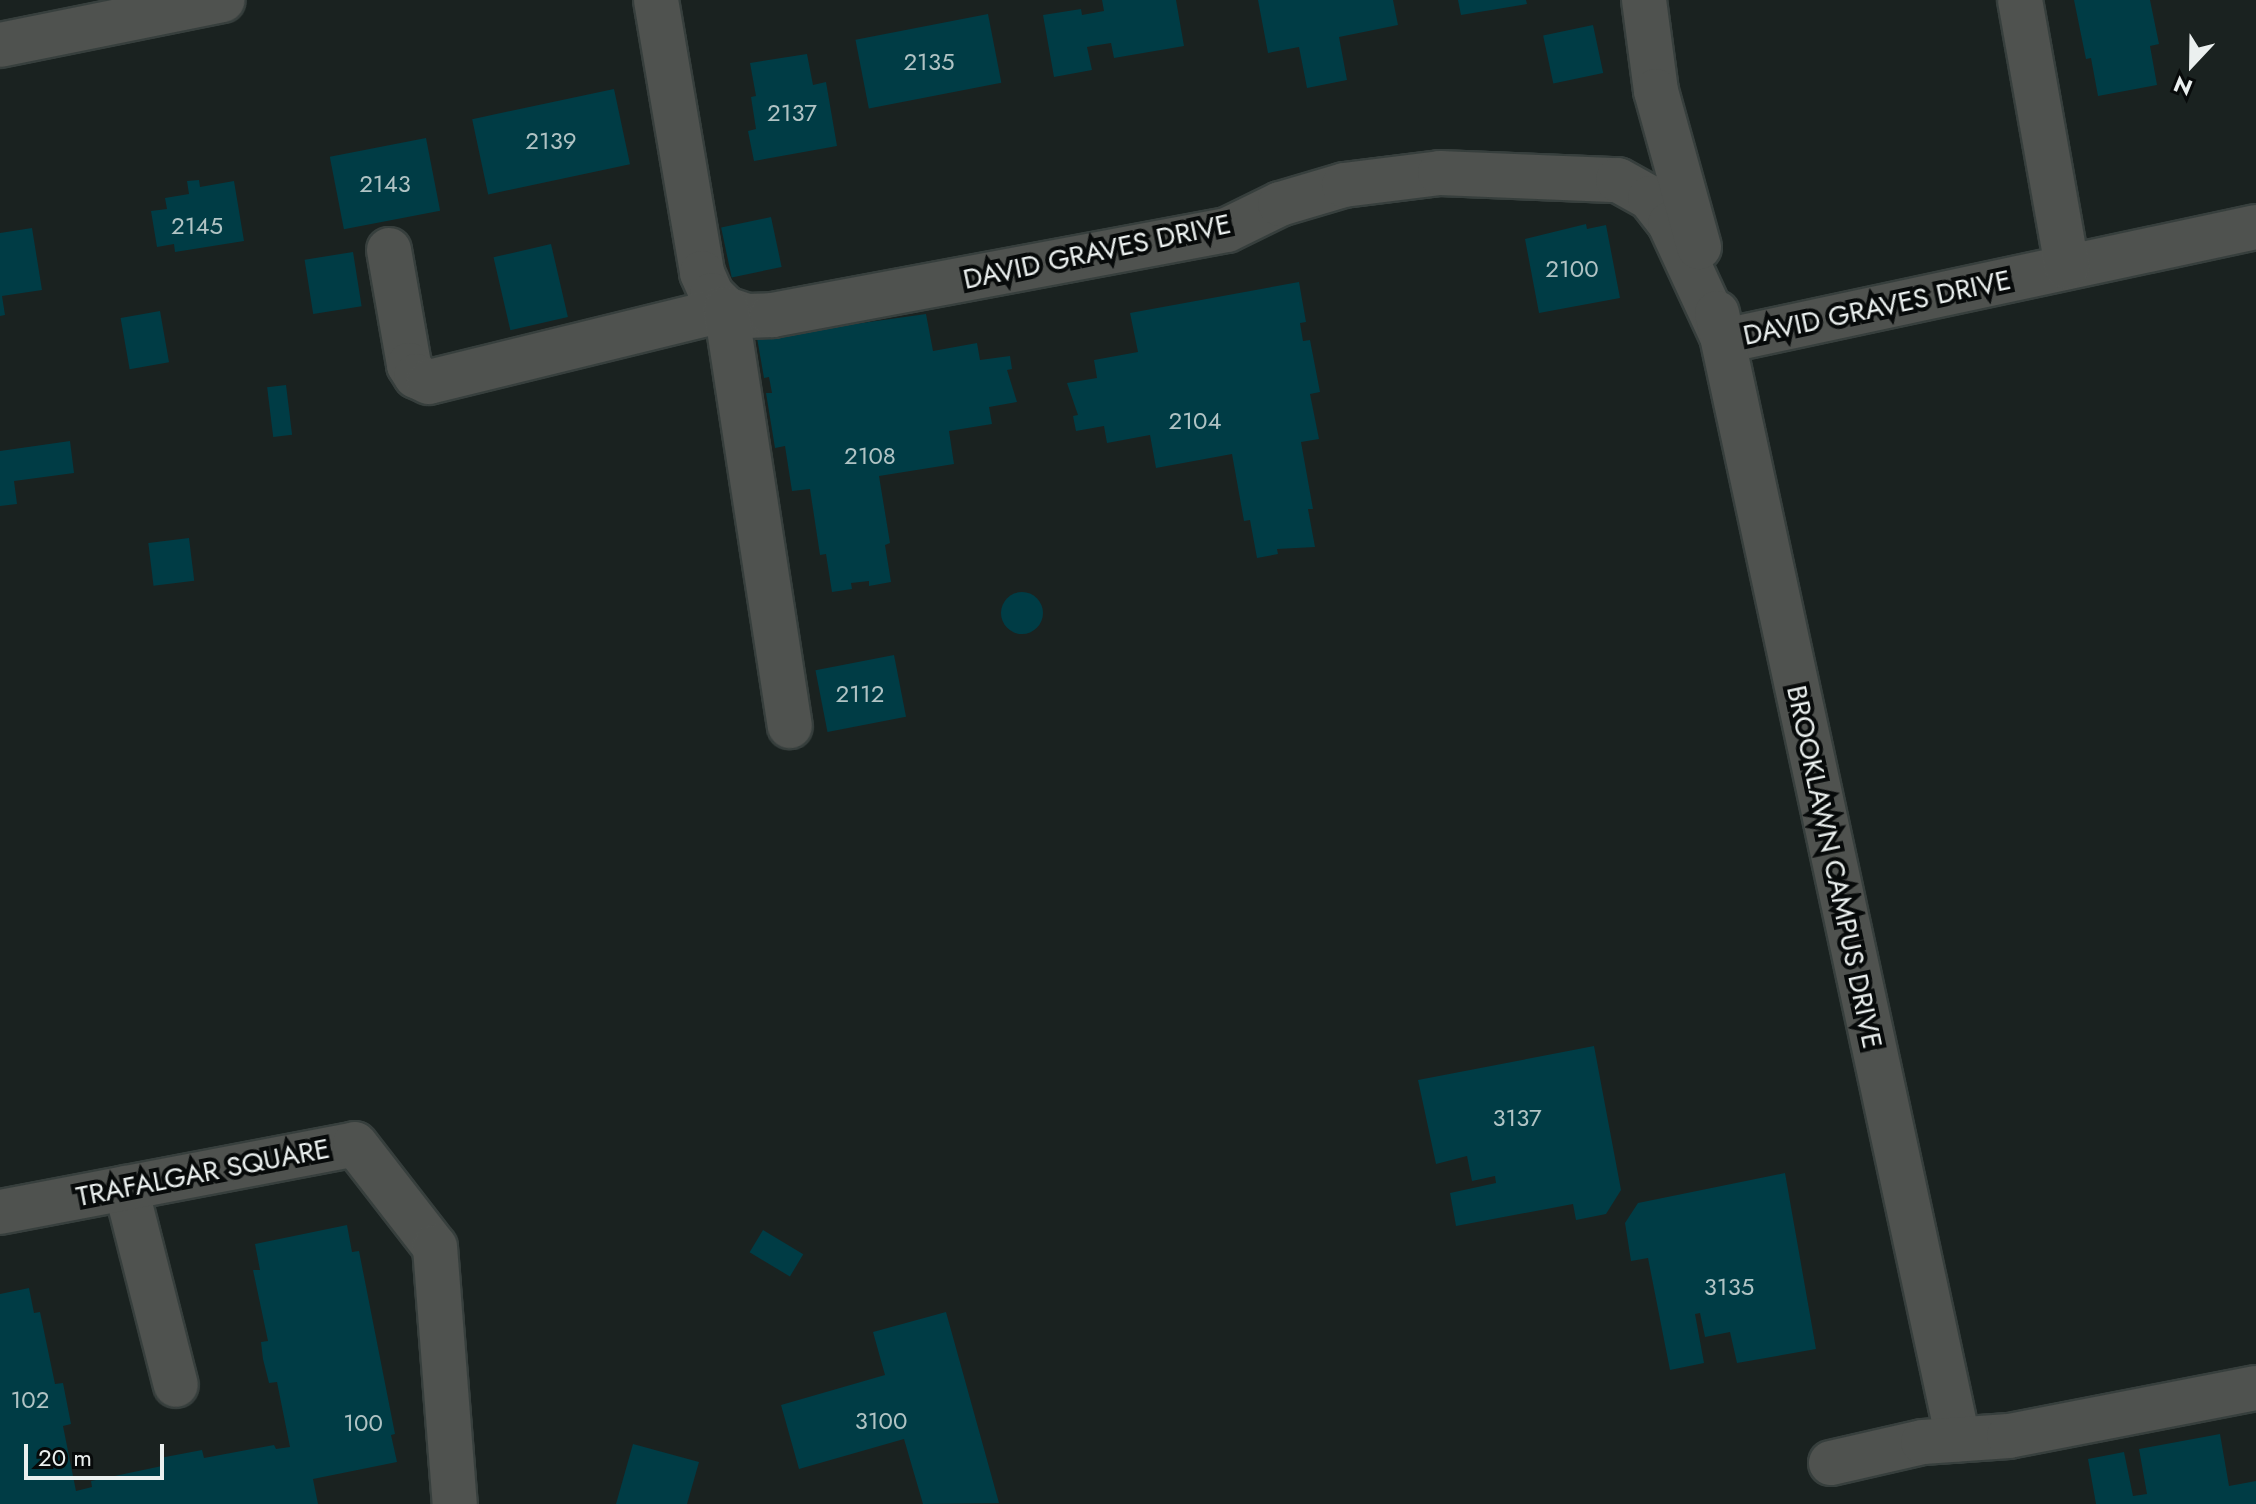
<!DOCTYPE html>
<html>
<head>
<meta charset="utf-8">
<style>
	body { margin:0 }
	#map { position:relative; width:2256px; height:1504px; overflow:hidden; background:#1a2220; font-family:Jost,sans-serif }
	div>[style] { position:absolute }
	.building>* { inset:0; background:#003c45; transform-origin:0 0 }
	.round { border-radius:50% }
	.roads { filter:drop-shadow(2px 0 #373f3d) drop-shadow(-2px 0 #373f3d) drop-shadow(0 2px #373f3d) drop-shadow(0 -2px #373f3d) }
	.minor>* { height:44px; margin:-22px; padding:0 22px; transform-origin:22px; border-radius:22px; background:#4f524f }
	span { translate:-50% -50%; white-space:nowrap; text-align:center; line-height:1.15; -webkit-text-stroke:8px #070a0a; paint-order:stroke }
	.number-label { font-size:24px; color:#b0c3c4 }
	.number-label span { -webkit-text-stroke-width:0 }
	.street-label { font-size:28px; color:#ebf0ef }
	.north { position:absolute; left:2152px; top:24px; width:80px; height:80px; -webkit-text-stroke:6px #070a0a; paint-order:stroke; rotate:202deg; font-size:22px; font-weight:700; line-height:32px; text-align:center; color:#ebf0ef }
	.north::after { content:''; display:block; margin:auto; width:28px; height:36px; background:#ebf0ef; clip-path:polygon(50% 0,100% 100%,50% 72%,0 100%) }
	.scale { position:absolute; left:24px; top:1444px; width:140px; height:36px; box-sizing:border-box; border:4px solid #ebf0ef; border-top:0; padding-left:10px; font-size:24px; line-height:28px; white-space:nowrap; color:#ebf0ef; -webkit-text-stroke:6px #070a0a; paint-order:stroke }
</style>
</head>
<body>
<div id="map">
	<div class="building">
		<i style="clip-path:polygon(1102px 0,1176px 0,1184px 46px,1114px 58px,1111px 43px,1092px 46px,1087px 47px,1092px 70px,1054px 77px,1043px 15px,1081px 9px,1082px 15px,1104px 11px)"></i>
		<i style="clip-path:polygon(1258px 0,1393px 0,1398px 25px,1339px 37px,1347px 80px,1307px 88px,1299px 47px,1268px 53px)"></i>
		<i style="clip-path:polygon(1458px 0,1526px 0,1527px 4px,1461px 15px)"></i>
		<i style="clip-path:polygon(2074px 0,2150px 0,2159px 44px,2150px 46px,2157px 85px,2098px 96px,2091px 58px,2086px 59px)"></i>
		<i style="left:988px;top:14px;width:70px;height:135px;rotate:79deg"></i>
		<i style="left:1593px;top:25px;width:49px;height:51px;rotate:78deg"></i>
		<i style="clip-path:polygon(807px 54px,813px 85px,826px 82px,837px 146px,754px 161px,748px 131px,756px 129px,751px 97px,756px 96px,750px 63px)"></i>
		<i style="left:614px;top:89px;width:77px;height:145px;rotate:78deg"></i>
		<i style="left:426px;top:138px;width:74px;height:98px;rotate:79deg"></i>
		<i style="clip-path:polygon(199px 180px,200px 187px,234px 181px,244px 241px,175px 252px,174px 244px,157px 247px,151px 211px,167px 209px,165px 198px,189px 194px,187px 181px)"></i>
		<i style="left:771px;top:217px;width:51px;height:51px;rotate:78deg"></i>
		<i style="clip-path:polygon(1586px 224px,1587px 229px,1606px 225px,1620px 298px,1539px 313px,1525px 239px)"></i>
		<i style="clip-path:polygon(32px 228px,42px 290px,2px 296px,5px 315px,0 316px,0 233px)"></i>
		<i style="left:551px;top:244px;width:75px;height:59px;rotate:77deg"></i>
		<i style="left:353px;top:252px;width:55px;height:49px;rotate:81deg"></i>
		<i style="clip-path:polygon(1299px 282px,1306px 322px,1300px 323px,1303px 341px,1310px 340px,1320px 392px,1310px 394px,1319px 439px,1301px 442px,1313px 509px,1308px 509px,1315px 547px,1277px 549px,1278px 554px,1257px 558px,1250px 520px,1244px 521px,1232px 454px,1156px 468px,1150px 435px,1107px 443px,1104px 426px,1076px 431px,1073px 416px,1078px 415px,1067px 383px,1097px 378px,1094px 360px,1138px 352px,1130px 313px)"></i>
		<i style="left:160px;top:311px;width:52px;height:40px;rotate:80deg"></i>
		<i style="clip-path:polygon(926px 314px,933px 351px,977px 343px,980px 360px,1010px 356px,1012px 369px,1007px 370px,1017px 402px,989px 407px,992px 424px,949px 431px,954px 464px,879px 476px,890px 543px,885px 545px,891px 582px,869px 586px,869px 581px,851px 583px,852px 589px,832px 592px,826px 554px,820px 555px,810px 489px,792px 491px,785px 446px,775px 448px,766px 393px,772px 393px,769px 377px,764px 378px,756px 332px,854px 317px,855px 324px)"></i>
		<i style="left:286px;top:385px;width:50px;height:19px;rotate:83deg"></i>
		<i style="clip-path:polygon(70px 441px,74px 473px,14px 481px,17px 504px,0 506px,0 451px)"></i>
		<i style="left:189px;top:538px;width:43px;height:41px;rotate:83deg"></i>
		<i class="round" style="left:1001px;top:592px;width:42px;height:42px"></i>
		<i style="left:894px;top:655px;width:63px;height:80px;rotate:79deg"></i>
		<i style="clip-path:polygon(1594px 1046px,1621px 1190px,1606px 1214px,1576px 1220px,1573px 1204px,1456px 1226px,1450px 1193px,1496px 1183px,1495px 1176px,1472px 1181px,1467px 1156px,1436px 1164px,1418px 1080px)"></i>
		<i style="clip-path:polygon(1785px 1173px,1816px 1349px,1737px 1363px,1730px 1332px,1705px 1337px,1700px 1313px,1695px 1314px,1704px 1363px,1670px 1370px,1648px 1258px,1631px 1261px,1625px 1223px,1638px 1203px)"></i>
		<i style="clip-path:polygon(347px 1225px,352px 1252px,359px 1251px,395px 1434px,391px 1435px,397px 1462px,313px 1479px,318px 1504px,0 1504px,0 1294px,29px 1288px,34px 1313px,40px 1312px,55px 1384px,63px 1383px,71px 1424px,63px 1426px,76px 1491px,92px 1487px,91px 1481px,162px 1466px,160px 1458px,202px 1450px,204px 1458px,274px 1445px,276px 1449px,290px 1447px,277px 1382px,269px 1383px,263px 1359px,261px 1342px,268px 1341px,253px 1270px,260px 1270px,255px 1244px)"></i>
		<i style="left:763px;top:1230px;width:47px;height:26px;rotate:31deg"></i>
		<i style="clip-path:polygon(946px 1312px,999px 1503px,923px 1504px,904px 1439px,799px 1469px,781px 1405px,885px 1375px,873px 1332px)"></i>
		<i style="clip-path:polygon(2220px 1434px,2229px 1486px,2256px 1481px,2256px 1504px,2096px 1504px,2088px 1459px,2124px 1452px,2133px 1496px,2147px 1494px,2139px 1449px)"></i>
		<i style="clip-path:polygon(633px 1444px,699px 1462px,687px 1504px,616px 1504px)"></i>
	</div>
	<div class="roads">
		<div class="minor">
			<i style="left:656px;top:0;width:277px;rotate:80.4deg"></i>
			<i style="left:702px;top:273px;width:24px;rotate:66deg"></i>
			<i style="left:712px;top:295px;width:20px;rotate:45deg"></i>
			<i style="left:726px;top:309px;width:22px;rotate:18deg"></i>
			<i style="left:747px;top:316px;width:25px;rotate:-2deg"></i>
			<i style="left:772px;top:315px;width:463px;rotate:-10.6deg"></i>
			<i style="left:1227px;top:230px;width:59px;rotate:-26.1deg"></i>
			<i style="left:1280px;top:204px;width:67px;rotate:-16.5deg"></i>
			<i style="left:1344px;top:185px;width:97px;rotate:-7.1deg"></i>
			<i style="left:1440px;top:173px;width:178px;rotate:2.3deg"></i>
			<i style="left:1618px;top:180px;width:37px;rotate:29deg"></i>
			<i style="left:1650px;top:198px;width:33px;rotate:52deg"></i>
			<i style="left:1670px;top:224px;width:129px;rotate:65.2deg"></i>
			<i style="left:1724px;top:341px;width:544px;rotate:-12.09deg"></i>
			<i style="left:1644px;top:0;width:92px;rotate:82.5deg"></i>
			<i style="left:1656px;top:91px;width:162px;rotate:74.6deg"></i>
			<i style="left:2020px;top:0;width:271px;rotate:80deg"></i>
			<i style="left:0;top:45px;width:227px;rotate:-11.4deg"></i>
			<i style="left:389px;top:250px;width:117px;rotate:80.1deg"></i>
			<i style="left:409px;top:365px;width:13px;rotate:58deg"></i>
			<i style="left:416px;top:376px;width:14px;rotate:25deg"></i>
			<i style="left:429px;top:382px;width:306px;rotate:-13.8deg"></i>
			<i style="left:726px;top:309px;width:422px;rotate:81.3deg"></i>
			<i style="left:1717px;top:313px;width:1152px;rotate:77.92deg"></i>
			<i style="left:126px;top:1188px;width:203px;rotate:75.8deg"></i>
			<i style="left:0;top:1212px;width:361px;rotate:-10.8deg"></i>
			<i style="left:355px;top:1144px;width:130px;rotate:52.2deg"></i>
			<i style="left:435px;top:1247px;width:258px;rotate:85.6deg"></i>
			<i style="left:1831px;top:1463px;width:94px;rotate:-12.9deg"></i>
			<i style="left:1923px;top:1442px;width:86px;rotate:-4deg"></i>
			<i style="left:2009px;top:1436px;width:252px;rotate:-11deg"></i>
		</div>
	</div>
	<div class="number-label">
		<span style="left:929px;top:62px">2135</span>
		<span style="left:792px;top:113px">2137</span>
		<span style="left:551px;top:141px">2139</span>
		<span style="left:385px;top:184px">2143</span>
		<span style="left:197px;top:226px">2145</span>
		<span style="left:1572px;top:269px">2100</span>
		<span style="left:1195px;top:421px">2104</span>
		<span style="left:870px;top:456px">2108</span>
		<span style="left:860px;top:694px">2112</span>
		<span style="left:1517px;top:1118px">3137</span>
		<span style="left:1729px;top:1287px">3135</span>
		<span style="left:30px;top:1400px">102</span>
		<span style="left:881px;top:1421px">3100</span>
		<span style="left:363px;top:1423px">100</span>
	</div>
	<div class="street-label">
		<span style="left:1097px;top:252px;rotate:-12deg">DAVID GRAVES DRIVE</span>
		<span style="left:1877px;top:308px;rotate:-12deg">DAVID GRAVES DRIVE</span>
		<span style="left:1834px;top:867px;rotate:78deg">BROOKLAWN CAMPUS DRIVE</span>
		<span style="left:203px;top:1173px;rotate:-11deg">TRAFALGAR SQUARE</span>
	</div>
	<div class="north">N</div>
	<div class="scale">20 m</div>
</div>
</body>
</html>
